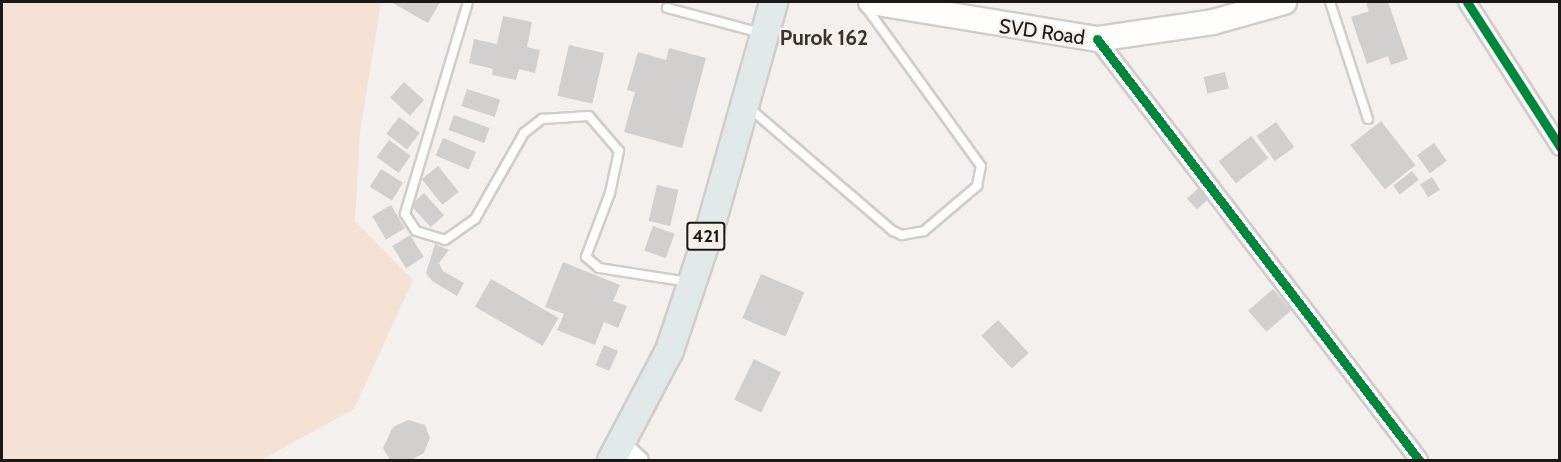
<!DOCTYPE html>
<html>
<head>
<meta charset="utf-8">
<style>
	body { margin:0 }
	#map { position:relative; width:1561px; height:462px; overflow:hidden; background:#f3f0ee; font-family:Cabin,sans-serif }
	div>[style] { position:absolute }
	.green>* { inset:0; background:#f4e2d4 }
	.building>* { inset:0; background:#d2d0ce; transform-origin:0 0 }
	.roads { filter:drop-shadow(2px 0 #d0cdcb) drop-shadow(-2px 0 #d0cdcb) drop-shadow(0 2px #d0cdcb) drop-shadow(0 -2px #d0cdcb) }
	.service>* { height:8px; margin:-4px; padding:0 4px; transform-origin:4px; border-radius:4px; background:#fdfdfc }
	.minor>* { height:16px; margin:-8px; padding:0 8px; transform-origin:8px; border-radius:8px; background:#fdfdfc }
	.secondary>* { height:24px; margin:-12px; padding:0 12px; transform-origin:12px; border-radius:12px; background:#fdfdfc }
	.primary>* { height:27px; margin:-13.5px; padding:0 13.5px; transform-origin:13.5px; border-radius:13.5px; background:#e1eae9 }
	.cycleway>* { height:9px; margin:-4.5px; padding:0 4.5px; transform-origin:4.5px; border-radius:4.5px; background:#00873e }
	span { translate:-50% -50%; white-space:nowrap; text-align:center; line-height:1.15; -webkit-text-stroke:4.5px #f6f0eb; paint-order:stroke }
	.shield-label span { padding:2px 4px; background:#f6f0eb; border:2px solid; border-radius:4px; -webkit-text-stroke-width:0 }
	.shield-label { font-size:18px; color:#1b1817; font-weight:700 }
	.street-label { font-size:20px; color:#1b1817 }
	.neighbourhood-label { font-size:21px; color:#393430; font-weight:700 }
	.frame { position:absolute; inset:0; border:3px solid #1b1817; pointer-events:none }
</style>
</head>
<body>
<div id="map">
	<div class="green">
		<i style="clip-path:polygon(2px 2px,381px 2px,360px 131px,355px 221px,413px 280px,354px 409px,261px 460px,2px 460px)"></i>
	</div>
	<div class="building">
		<i style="clip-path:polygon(391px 2px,440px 2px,428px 23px)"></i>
		<i style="clip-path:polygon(1372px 2px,1388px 2px,1408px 59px,1391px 65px,1388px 56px,1367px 64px,1351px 17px,1369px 11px,1366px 4px)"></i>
		<i style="clip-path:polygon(503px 16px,532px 22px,527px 47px,540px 50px,535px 73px,519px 69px,516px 80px,492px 75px,493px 69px,469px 63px,474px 39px,497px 44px)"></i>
		<i style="left:569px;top:45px;width:36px;height:52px;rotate:13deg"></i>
		<i style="clip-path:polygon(669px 48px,706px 58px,682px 148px,624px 132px,635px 92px,627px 90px,638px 52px,666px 60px)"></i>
		<i style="left:1225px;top:72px;width:17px;height:22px;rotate:77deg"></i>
		<i style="left:404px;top:82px;width:27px;height:21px;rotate:42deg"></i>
		<i style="left:467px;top:89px;width:35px;height:18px;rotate:18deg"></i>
		<i style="left:454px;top:115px;width:38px;height:16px;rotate:20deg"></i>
		<i style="left:399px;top:117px;width:26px;height:21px;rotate:37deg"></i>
		<i style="left:1381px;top:121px;width:56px;height:39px;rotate:52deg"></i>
		<i style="left:1276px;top:122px;width:31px;height:24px;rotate:54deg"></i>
		<i style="left:1251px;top:136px;width:28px;height:41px;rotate:52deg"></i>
		<i style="left:443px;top:138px;width:36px;height:19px;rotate:23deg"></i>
		<i style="left:389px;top:140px;width:27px;height:21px;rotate:36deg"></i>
		<i style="left:1434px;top:143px;width:22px;height:21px;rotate:54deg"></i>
		<i style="left:438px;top:166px;width:33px;height:21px;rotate:51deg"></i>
		<i style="left:381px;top:169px;width:26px;height:21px;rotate:32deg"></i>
		<i style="left:1412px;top:171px;width:11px;height:24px;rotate:52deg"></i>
		<i style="left:1432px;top:177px;width:15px;height:14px;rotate:58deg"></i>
		<i style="left:1204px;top:183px;width:15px;height:23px;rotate:48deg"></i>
		<i style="left:657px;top:185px;width:22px;height:37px;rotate:13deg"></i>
		<i style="left:424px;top:193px;width:30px;height:18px;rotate:48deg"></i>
		<i style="left:391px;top:205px;width:27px;height:22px;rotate:59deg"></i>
		<i style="left:653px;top:226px;width:23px;height:26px;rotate:20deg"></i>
		<i style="left:410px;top:235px;width:26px;height:21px;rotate:58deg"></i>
		<i style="clip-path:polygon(435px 244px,449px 250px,439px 263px,443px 271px,464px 283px,457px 296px,432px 281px,426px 273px)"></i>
		<i style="clip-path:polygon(563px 262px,620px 285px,613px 301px,627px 306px,618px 328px,604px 322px,595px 345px,557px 330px,564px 314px,545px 307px)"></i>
		<i style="left:761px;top:274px;width:47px;height:48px;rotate:23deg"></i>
		<i style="left:491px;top:279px;width:78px;height:32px;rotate:30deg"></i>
		<i style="left:1273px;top:289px;width:28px;height:33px;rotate:49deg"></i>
		<i style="left:998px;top:320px;width:45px;height:23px;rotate:47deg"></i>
		<i style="left:604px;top:345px;width:15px;height:22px;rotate:23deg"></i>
		<i style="left:754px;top:359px;width:30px;height:45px;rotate:26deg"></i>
		<i style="clip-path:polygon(408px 420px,425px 425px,430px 438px,424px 453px,411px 460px,390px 460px,383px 448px,393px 427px)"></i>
	</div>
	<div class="roads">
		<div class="service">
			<i style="left:468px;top:2px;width:221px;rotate:106.6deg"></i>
			<i style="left:405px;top:214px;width:20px;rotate:57deg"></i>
			<i style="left:416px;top:231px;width:30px;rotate:17deg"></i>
			<i style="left:445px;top:240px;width:37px;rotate:-35deg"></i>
			<i style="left:475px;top:219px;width:99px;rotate:-60.3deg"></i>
			<i style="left:524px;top:133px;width:23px;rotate:-38deg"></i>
			<i style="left:542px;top:119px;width:47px;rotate:-3.7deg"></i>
			<i style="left:589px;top:116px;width:46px;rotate:49.4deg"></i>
			<i style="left:619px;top:151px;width:43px;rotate:102.1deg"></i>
			<i style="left:610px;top:193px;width:68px;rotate:110.6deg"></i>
			<i style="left:586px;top:257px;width:17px;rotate:40deg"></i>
			<i style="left:599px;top:268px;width:90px;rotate:8.9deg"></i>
			<i style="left:1330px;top:2px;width:123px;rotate:72deg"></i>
			<i style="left:667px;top:8px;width:97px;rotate:14.9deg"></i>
			<i style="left:747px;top:106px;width:192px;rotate:40.6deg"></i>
			<i style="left:893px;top:231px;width:10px;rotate:24deg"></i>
			<i style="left:902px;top:235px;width:22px;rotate:-10deg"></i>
			<i style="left:924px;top:231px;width:70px;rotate:-40.3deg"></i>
			<i style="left:977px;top:186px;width:20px;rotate:-79deg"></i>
			<i style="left:981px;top:166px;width:198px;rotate:-125.9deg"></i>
		</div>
		<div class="minor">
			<i style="left:1467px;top:2px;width:172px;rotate:57.3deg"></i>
			<i style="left:1097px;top:39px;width:530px;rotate:52.59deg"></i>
			<i style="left:622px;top:444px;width:24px;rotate:42deg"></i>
		</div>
		<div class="secondary">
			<i style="left:871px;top:2px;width:229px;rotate:9.3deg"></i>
			<i style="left:1097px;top:39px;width:117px;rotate:-8.3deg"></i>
			<i style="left:1213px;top:22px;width:74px;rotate:-15.7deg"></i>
		</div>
		<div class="primary">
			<i style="left:611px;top:460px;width:124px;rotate:-62.2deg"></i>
			<i style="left:669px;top:350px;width:126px;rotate:-71.6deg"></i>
			<i style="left:709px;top:230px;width:237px;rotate:-74.3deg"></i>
		</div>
	</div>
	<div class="cycleway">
		<i style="left:1467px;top:2px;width:172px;rotate:57.3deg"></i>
		<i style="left:1097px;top:39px;width:530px;rotate:52.59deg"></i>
	</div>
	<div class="shield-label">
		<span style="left:706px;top:236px">421</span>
	</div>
	<div class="street-label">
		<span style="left:1042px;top:32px;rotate:8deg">SVD Road</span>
	</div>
	<div class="neighbourhood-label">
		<span style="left:824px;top:38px">Purok 162</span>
	</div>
	<div class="frame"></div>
</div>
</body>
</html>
